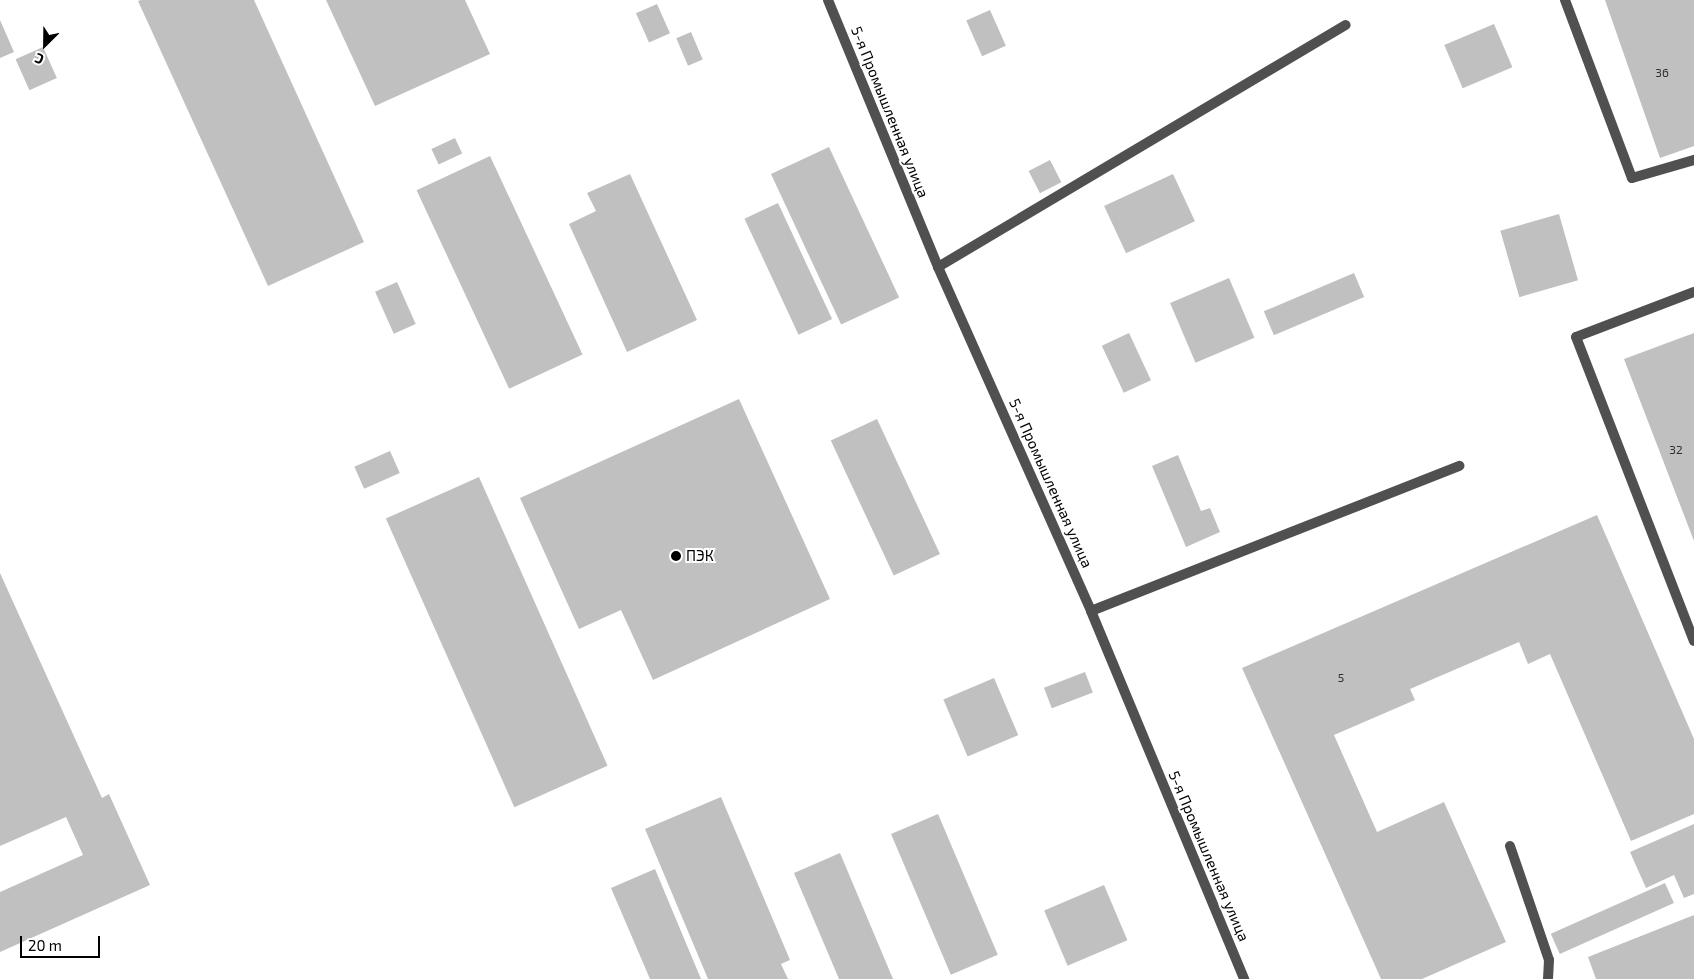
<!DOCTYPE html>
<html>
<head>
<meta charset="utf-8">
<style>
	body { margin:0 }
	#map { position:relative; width:1694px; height:979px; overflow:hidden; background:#fff; font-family:"Exo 2",sans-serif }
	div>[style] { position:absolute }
	.building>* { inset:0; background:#c0c0c0; transform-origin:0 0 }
	.service>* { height:10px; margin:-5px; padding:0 5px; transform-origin:5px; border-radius:5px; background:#505050 }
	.minor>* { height:10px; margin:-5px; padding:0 5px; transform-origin:5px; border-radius:5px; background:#505050 }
	.dots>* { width:14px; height:14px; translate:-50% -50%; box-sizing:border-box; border:2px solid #fff; border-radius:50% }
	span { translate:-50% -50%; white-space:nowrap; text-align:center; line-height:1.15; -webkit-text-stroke:4px #fff; paint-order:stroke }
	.number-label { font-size:12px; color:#303030 }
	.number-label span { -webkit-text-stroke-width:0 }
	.street-label { font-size:15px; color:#000 }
	.poi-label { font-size:15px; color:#000 }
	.left { translate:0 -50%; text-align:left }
	.north { position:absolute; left:20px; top:20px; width:50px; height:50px; -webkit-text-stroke:4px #fff; paint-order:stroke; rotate:203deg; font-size:14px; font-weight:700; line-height:20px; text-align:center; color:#000 }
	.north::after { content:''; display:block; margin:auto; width:18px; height:22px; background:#000; clip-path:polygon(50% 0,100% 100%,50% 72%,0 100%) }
	.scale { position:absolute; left:20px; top:936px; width:80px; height:22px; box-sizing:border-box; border:2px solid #000; border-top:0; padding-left:6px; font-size:15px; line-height:18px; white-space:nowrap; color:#000; -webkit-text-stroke:4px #fff; paint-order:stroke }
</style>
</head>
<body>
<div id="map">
	<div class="building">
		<i style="clip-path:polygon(141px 0,254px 0,364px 242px,268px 286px,138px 1px)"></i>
		<i style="clip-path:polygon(326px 0,465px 0,490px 54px,375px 106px)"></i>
		<i style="clip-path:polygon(1605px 0,1694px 0,1694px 146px,1660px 158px)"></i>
		<i style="left:657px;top:4px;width:32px;height:23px;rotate:66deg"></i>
		<i style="left:990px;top:10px;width:39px;height:26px;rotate:66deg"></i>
		<i style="clip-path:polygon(0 20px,14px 52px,0 58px)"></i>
		<i style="left:1494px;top:24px;width:47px;height:54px;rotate:67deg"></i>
		<i style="left:691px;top:32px;width:30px;height:16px;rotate:67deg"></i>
		<i style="left:43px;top:47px;width:34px;height:30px;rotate:66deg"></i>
		<i style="left:455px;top:138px;width:17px;height:26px;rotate:65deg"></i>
		<i style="left:829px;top:147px;width:166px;height:64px;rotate:65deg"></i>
		<i style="left:490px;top:156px;width:219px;height:81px;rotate:65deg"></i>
		<i style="left:1050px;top:160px;width:25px;height:24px;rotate:63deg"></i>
		<i style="clip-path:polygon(630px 174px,697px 320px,627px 352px,569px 224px,596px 211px,587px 193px)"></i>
		<i style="left:1173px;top:174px;width:52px;height:76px;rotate:65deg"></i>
		<i style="left:778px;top:203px;width:128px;height:37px;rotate:65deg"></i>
		<i style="left:1559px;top:214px;width:69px;height:61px;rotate:74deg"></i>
		<i style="left:1354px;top:273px;width:26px;height:98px;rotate:67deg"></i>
		<i style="left:1229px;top:278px;width:65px;height:64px;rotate:67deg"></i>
		<i style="left:397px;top:282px;width:46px;height:24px;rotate:66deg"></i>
		<i style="left:1129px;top:333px;width:52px;height:30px;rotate:65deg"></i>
		<i style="clip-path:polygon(1694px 333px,1694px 541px,1624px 359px)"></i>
		<i style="clip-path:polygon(739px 399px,830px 599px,653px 680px,621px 610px,579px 629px,520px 498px)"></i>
		<i style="left:877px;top:419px;width:149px;height:51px;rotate:65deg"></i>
		<i style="left:390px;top:451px;width:24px;height:39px;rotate:66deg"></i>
		<i style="clip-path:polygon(1178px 455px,1201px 511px,1210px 508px,1220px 532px,1186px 547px,1152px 466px)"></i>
		<i style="left:479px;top:477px;width:316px;height:102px;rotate:66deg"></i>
		<i style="clip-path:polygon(1597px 515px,1694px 739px,1694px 814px,1631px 841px,1550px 654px,1528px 664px,1519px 642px,1410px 689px,1415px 700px,1334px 735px,1377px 832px,1444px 802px,1506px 942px,1422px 979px,1381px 979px,1242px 668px)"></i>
		<i style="clip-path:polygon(0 573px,102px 798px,109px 794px,150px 885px,0 952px,0 892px,83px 855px,66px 817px,0 846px)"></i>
		<i style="left:1085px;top:672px;width:22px;height:44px;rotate:69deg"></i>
		<i style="left:994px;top:678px;width:62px;height:55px;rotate:67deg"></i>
		<i style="clip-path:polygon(721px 797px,790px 960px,781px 964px,788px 979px,708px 979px,645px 829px)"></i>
		<i style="left:938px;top:814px;width:153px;height:51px;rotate:67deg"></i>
		<i style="clip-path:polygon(1694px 824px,1694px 894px,1684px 898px,1674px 875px,1646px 888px,1630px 852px)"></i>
		<i style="clip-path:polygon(840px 853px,893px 979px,839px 979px,794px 873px)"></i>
		<i style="clip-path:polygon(655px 869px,701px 979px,650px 979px,611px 888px)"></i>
		<i style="left:1665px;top:883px;width:22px;height:125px;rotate:66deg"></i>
		<i style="left:1104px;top:885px;width:60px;height:65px;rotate:67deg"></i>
		<i style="clip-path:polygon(1694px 915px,1694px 979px,1596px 979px,1588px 957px)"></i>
	</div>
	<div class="service">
		<i style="left:1565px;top:0;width:190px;rotate:69.4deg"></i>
		<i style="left:1632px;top:178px;width:65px;rotate:-16.2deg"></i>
		<i style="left:938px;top:267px;width:474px;rotate:-30.7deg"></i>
		<i style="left:1694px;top:292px;width:126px;rotate:159.1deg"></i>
		<i style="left:1576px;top:337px;width:326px;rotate:68.8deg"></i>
		<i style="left:1091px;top:611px;width:396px;rotate:-21.5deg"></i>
		<i style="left:1510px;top:846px;width:120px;rotate:71.1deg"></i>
		<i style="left:1549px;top:960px;width:19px;rotate:93deg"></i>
	</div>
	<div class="minor">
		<i style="left:828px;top:0;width:289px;rotate:67.6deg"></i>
		<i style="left:938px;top:267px;width:376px;rotate:66deg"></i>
		<i style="left:1091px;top:611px;width:399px;rotate:67.4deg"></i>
	</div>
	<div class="dots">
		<i style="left:676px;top:556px;background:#000"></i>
	</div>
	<div class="number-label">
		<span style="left:1662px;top:73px">36</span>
		<span style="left:1676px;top:450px">32</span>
		<span style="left:1341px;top:678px">5</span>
	</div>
	<div class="street-label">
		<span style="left:890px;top:112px;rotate:68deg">5-я Промышленная улица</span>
		<span style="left:1051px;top:483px;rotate:66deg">5-я Промышленная улица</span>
		<span style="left:1209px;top:856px;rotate:67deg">5-я Промышленная улица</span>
	</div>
	<div class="poi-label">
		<span class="left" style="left:686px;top:556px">ПЭК</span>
	</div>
	<div class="north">С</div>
	<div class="scale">20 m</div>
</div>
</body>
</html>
